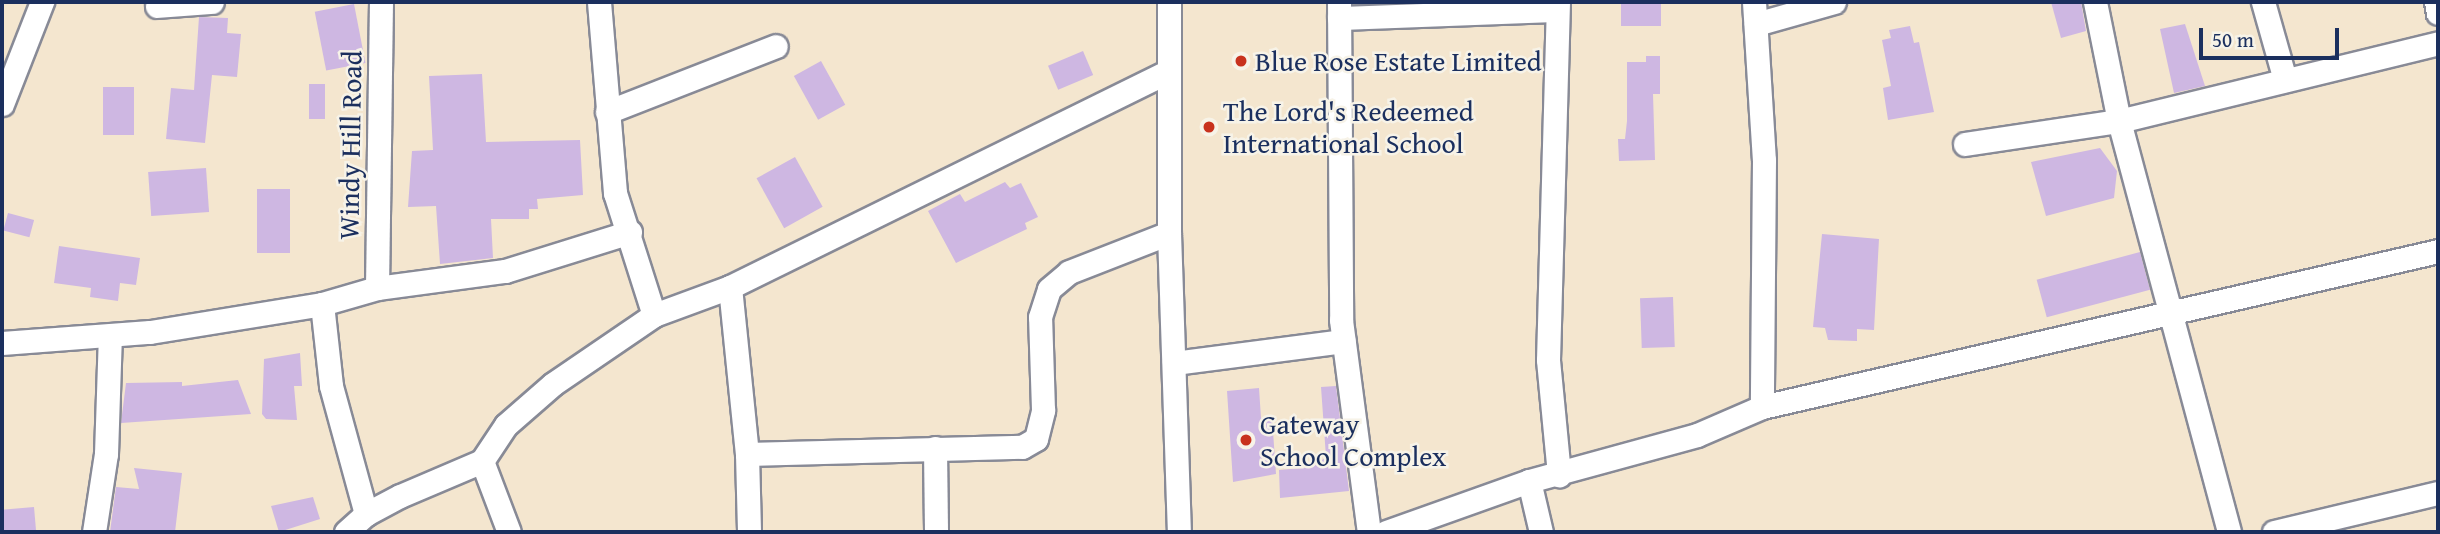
<!DOCTYPE html>
<html>
<head>
<meta charset="utf-8">
<style>
	body { margin:0 }
	#map { position:relative; width:2440px; height:534px; overflow:hidden; background:#f4e6cf; font-family:"Gentium Book Plus",serif }
	div>[style] { position:absolute }
	.building>* { inset:0; background:#ceb7e2; transform-origin:0 0 }
	.roads { filter:drop-shadow(2px 0 #888a96) drop-shadow(-2px 0 #888a96) drop-shadow(0 2px #888a96) drop-shadow(0 -2px #888a96) }
	.minor>* { height:23px; margin:-11.5px; padding:0 11.5px; transform-origin:11.5px; border-radius:11.5px; background:#fff }
	.dots>* { width:19px; height:19px; translate:-50% -50%; box-sizing:border-box; border:4px solid #f7f3e8; border-radius:50% }
	span { translate:-50% -50%; white-space:nowrap; text-align:center; line-height:1.15; -webkit-text-stroke:5px #f7f3e8; paint-order:stroke }
	.poi-label { font-size:28px; color:#1b2f5e }
	.left { translate:0 -50%; text-align:left }
	.street-label { font-size:28px; color:#1b2f5e }
	.frame { position:absolute; inset:0; border:4px solid #1b2f5e; pointer-events:none }
	.scale { position:absolute; left:2199px; top:28px; width:140px; height:32px; box-sizing:border-box; border:4px solid #1b2f5e; border-top:0; padding-left:9px; font-size:21px; line-height:24px; white-space:nowrap; color:#1b2f5e; -webkit-text-stroke:5px #f7f3e8; paint-order:stroke }
</style>
</head>
<body>
<div id="map">
	<div class="building">
		<i style="left:1621px;top:2px;width:40px;height:24px"></i>
		<i style="clip-path:polygon(2051px 2px,2081px 2px,2086px 31px,2061px 38px)"></i>
		<i style="left:354px;top:4px;width:60px;height:40px;rotate:79deg"></i>
		<i style="clip-path:polygon(199px 17px,228px 18px,227px 33px,241px 34px,237px 77px,212px 75px,205px 143px,166px 139px,171px 88px,194px 90px)"></i>
		<i style="clip-path:polygon(2185px 24px,2205px 86px,2174px 93px,2160px 29px)"></i>
		<i style="clip-path:polygon(1910px 26px,1914px 43px,1919px 42px,1934px 112px,1888px 120px,1883px 88px,1891px 86px,1882px 40px,1891px 38px,1889px 30px)"></i>
		<i style="left:1083px;top:51px;width:26px;height:38px;rotate:67deg"></i>
		<i style="clip-path:polygon(1646px 56px,1660px 56px,1660px 94px,1653px 94px,1655px 160px,1619px 161px,1618px 139px,1625px 139px,1627px 121px,1627px 62px,1646px 62px)"></i>
		<i style="left:821px;top:61px;width:50px;height:31px;rotate:61deg"></i>
		<i style="clip-path:polygon(482px 74px,486px 142px,580px 140px,583px 195px,537px 199px,538px 209px,529px 209px,529px 219px,491px 219px,493px 258px,440px 264px,436px 206px,408px 207px,412px 151px,433px 150px,429px 76px)"></i>
		<i style="left:309px;top:84px;width:16px;height:35px"></i>
		<i style="left:103px;top:87px;width:31px;height:48px"></i>
		<i style="clip-path:polygon(2100px 148px,2117px 171px,2114px 198px,2046px 216px,2031px 162px)"></i>
		<i style="left:795px;top:157px;width:57px;height:44px;rotate:61deg"></i>
		<i style="left:206px;top:168px;width:44px;height:58px;rotate:86deg"></i>
		<i style="clip-path:polygon(1005px 182px,1010px 188px,1021px 183px,1038px 217px,1025px 223px,1027px 229px,956px 263px,928px 211px,960px 194px,965px 202px)"></i>
		<i style="left:257px;top:189px;width:33px;height:64px"></i>
		<i style="left:8px;top:213px;width:27px;height:18px;rotate:15deg"></i>
		<i style="clip-path:polygon(1822px 234px,1879px 239px,1874px 330px,1857px 329px,1857px 341px,1828px 340px,1825px 328px,1813px 327px)"></i>
		<i style="clip-path:polygon(59px 246px,140px 258px,136px 285px,120px 283px,118px 301px,90px 297px,91px 288px,54px 283px)"></i>
		<i style="left:2140px;top:252px;width:39px;height:107px;rotate:75deg"></i>
		<i style="left:1673px;top:297px;width:50px;height:33px;rotate:88deg"></i>
		<i style="clip-path:polygon(300px 353px,302px 386px,294px 386px,297px 420px,266px 419px,262px 414px,264px 359px)"></i>
		<i style="clip-path:polygon(238px 380px,251px 414px,121px 423px,126px 383px,182px 382px,182px 386px)"></i>
		<i style="clip-path:polygon(1336px 386px,1349px 491px,1280px 498px,1279px 470px,1313px 467px,1326px 457px,1321px 387px)"></i>
		<i style="clip-path:polygon(1259px 388px,1261px 418px,1272px 417px,1276px 474px,1233px 482px,1227px 391px)"></i>
		<i style="clip-path:polygon(134px 468px,182px 473px,175px 532px,110px 532px,116px 487px,139px 489px)"></i>
		<i style="clip-path:polygon(313px 497px,320px 519px,279px 532px,271px 506px)"></i>
		<i style="left:34px;top:507px;width:25px;height:32px;rotate:85deg"></i>
	</div>
	<div class="roads">
		<div class="minor">
			<i style="left:599px;top:2px;width:192px;rotate:85.2deg"></i>
			<i style="left:615px;top:193px;width:128px;rotate:72.3deg"></i>
			<i style="left:1169px;top:2px;width:231px;rotate:90deg"></i>
			<i style="left:1169px;top:233px;width:299px;rotate:88.1deg"></i>
			<i style="left:1339px;top:2px;width:318px;rotate:89.6deg"></i>
			<i style="left:1341px;top:320px;width:214px;rotate:82.5deg"></i>
			<i style="left:1558px;top:2px;width:358px;rotate:91.6deg"></i>
			<i style="left:1548px;top:360px;width:116px;rotate:84.5deg"></i>
			<i style="left:1754px;top:2px;width:158px;rotate:86.4deg"></i>
			<i style="left:1764px;top:160px;width:247px;rotate:90.5deg"></i>
			<i style="left:2095px;top:2px;width:121px;rotate:78.6deg"></i>
			<i style="left:2119px;top:121px;width:425px;rotate:75deg"></i>
			<i style="left:2263px;top:2px;width:81px;rotate:74.2deg"></i>
			<i style="left:2436px;top:2px;width:11px;rotate:80deg"></i>
			<i style="left:157px;top:6px;width:55px;rotate:-4.2deg"></i>
			<i style="left:1339px;top:18px;width:217px;rotate:-2.1deg"></i>
			<i style="left:1756px;top:24px;width:81px;rotate:-15.8deg"></i>
			<i style="left:2px;top:104px;width:110px;rotate:-68.6deg"></i>
			<i style="left:607px;top:112px;width:181px;rotate:-21.3deg"></i>
			<i style="left:1965px;top:144px;width:156px;rotate:-8.5deg"></i>
			<i style="left:2119px;top:121px;width:328px;rotate:-13.7deg"></i>
			<i style="left:730px;top:287px;width:168px;rotate:84.2deg"></i>
			<i style="left:747px;top:454px;width:78px;rotate:88.5deg"></i>
			<i style="left:377px;top:288px;width:286px;rotate:-89.2deg"></i>
			<i style="left:322px;top:304px;width:82px;rotate:83.7deg"></i>
			<i style="left:331px;top:386px;width:133px;rotate:74.7deg"></i>
			<i style="left:2px;top:343px;width:148px;rotate:-4.3deg"></i>
			<i style="left:150px;top:332px;width:174px;rotate:-9.2deg"></i>
			<i style="left:322px;top:304px;width:57px;rotate:-16.2deg"></i>
			<i style="left:377px;top:288px;width:129px;rotate:-7.6deg"></i>
			<i style="left:505px;top:271px;width:131px;rotate:-17.3deg"></i>
			<i style="left:1174px;top:363px;width:171px;rotate:-7.4deg"></i>
			<i style="left:935px;top:448px;width:84px;rotate:89.3deg"></i>
			<i style="left:747px;top:454px;width:275px;rotate:-1.5deg"></i>
			<i style="left:1022px;top:447px;width:16px;rotate:-30deg"></i>
			<i style="left:1036px;top:439px;width:30px;rotate:-76deg"></i>
			<i style="left:1043px;top:410px;width:93px;rotate:-91.8deg"></i>
			<i style="left:1040px;top:317px;width:29px;rotate:-72deg"></i>
			<i style="left:1049px;top:289px;width:26px;rotate:-40deg"></i>
			<i style="left:1069px;top:272px;width:107px;rotate:-21.3deg"></i>
			<i style="left:482px;top:461px;width:76px;rotate:69.2deg"></i>
			<i style="left:1529px;top:481px;width:52px;rotate:76.8deg"></i>
			<i style="left:94px;top:532px;width:79px;rotate:-81.3deg"></i>
			<i style="left:106px;top:454px;width:118px;rotate:-88.1deg"></i>
			<i style="left:346px;top:532px;width:27px;rotate:-42deg"></i>
			<i style="left:366px;top:514px;width:38px;rotate:-28deg"></i>
			<i style="left:400px;top:496px;width:89px;rotate:-23.1deg"></i>
			<i style="left:482px;top:461px;width:43px;rotate:-56.3deg"></i>
			<i style="left:506px;top:425px;width:62px;rotate:-41.1deg"></i>
			<i style="left:553px;top:384px;width:122px;rotate:-34.3deg"></i>
			<i style="left:654px;top:315px;width:81px;rotate:-20.2deg"></i>
			<i style="left:730px;top:287px;width:486px;rotate:-26.2deg"></i>
			<i style="left:1386px;top:532px;width:152px;rotate:-19.6deg"></i>
			<i style="left:1529px;top:481px;width:174px;rotate:-15.3deg"></i>
			<i style="left:1697px;top:435px;width:71px;rotate:-23.3deg"></i>
			<i style="left:1762px;top:407px;width:694px;rotate:-12.99deg"></i>
			<i style="left:2274px;top:532px;width:169px;rotate:-13.4deg"></i>
		</div>
	</div>
	<div class="dots">
		<i style="left:1241px;top:61px;background:#c8321e"></i>
		<i style="left:1209px;top:127px;background:#c8321e"></i>
		<i style="left:1246px;top:440px;background:#c8321e"></i>
	</div>
	<div class="poi-label">
		<span class="left" style="left:1255px;top:61px">Blue Rose Estate Limited</span>
		<span class="left" style="left:1223px;top:127px">The Lord's Redeemed<br>International School</span>
		<span class="left" style="left:1260px;top:440px">Gateway<br>School Complex</span>
	</div>
	<div class="street-label">
		<span style="left:350px;top:145px;rotate:-89deg">Windy Hill Road</span>
	</div>
	<div class="frame"></div>
	<div class="scale">50 m</div>
</div>
</body>
</html>
